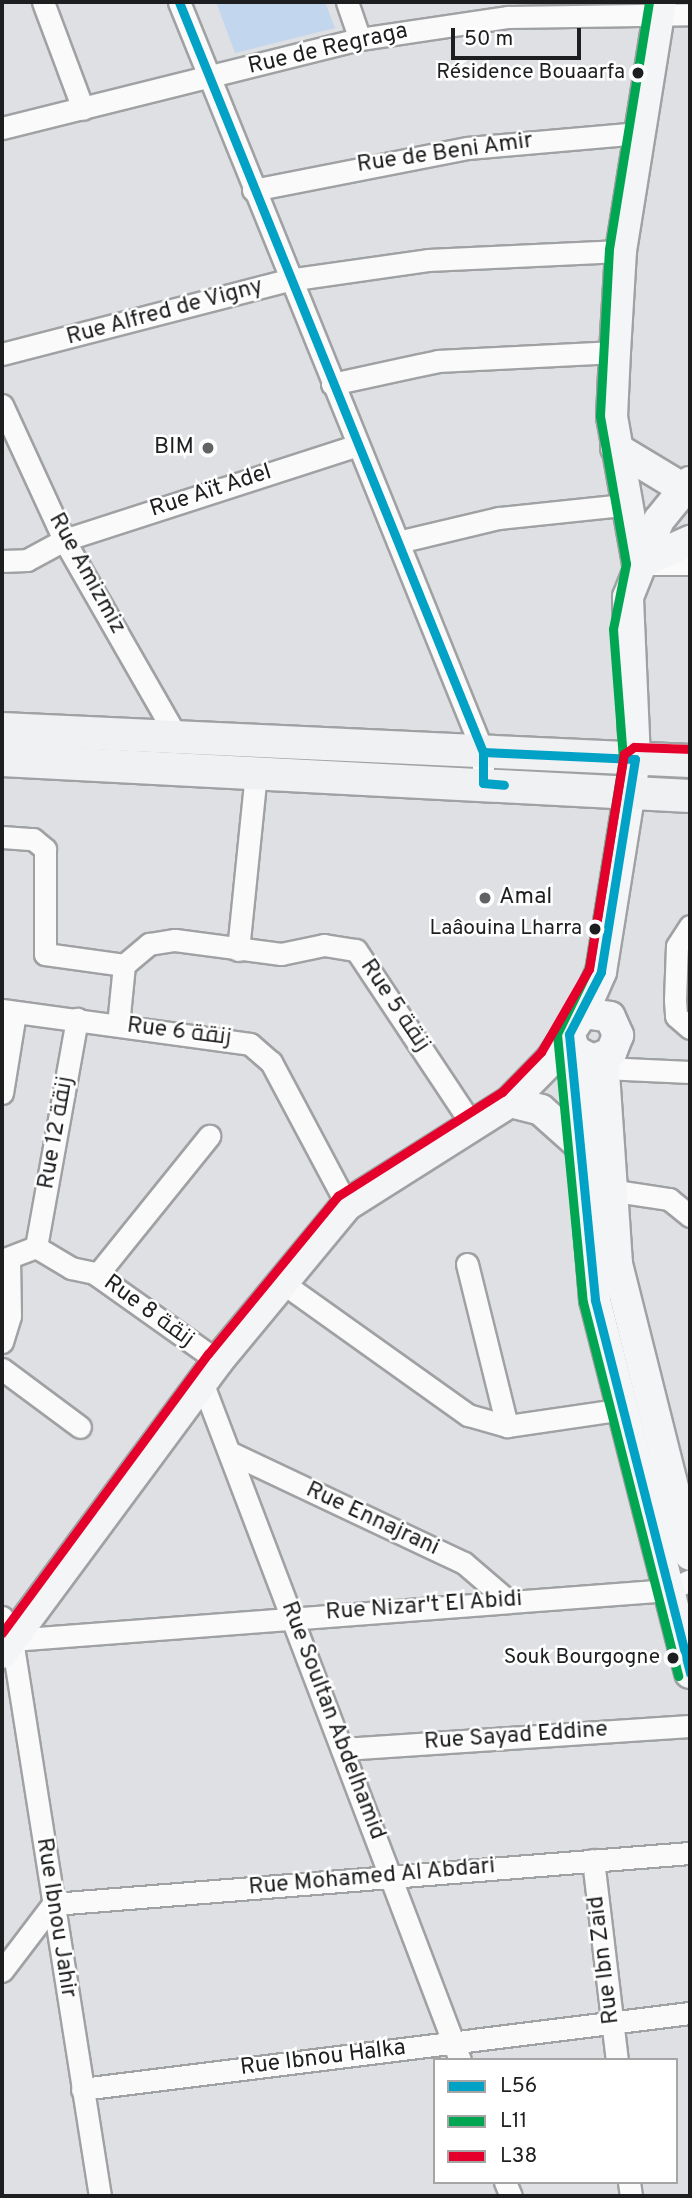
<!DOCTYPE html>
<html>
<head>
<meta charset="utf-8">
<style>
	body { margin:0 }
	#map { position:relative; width:692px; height:2198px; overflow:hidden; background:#dee0e3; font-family:Overpass,Cairo,sans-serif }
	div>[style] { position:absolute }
	.green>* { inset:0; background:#c2d6ed }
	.roads { filter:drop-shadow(2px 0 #a0a1a3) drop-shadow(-2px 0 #a0a1a3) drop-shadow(0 2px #a0a1a3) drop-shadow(0 -2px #a0a1a3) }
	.street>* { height:21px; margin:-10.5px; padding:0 10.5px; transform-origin:10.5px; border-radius:10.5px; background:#fafafb }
	.secondary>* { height:30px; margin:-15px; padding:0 15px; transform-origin:15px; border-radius:15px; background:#f4f5f7 }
	.primary>* { height:32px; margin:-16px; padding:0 16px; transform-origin:16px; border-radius:16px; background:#eff1f3 }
	.bus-1>* { height:9px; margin:-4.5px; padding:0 4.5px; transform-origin:4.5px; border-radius:4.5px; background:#01a2c5 }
	.bus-2>* { height:9px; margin:-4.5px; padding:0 4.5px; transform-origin:4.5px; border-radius:4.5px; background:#00a651 }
	.bus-3>* { height:9px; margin:-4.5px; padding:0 4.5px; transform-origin:4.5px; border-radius:4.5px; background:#e4002b }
	.dots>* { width:19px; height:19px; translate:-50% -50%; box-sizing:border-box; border:4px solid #fff; border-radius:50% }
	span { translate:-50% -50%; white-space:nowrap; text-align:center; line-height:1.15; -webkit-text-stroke:5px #fff; paint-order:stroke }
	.bus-label { font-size:21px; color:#1d1e1f }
	.right { translate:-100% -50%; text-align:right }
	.street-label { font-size:23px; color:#1d1e1f }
	.poi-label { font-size:23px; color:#1d1e1f }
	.left { translate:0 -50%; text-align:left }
	.frame { position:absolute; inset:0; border:4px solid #1d1e1f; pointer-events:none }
	.legend { position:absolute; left:433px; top:2058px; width:245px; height:126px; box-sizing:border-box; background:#fff; border:2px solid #a5a5a5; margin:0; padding:9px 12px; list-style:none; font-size:21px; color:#1d1e1f }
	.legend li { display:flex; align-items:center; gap:14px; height:35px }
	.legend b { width:35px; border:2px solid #a5a5a5 }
	.scale { position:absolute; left:451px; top:28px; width:130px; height:32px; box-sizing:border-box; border:4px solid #1d1e1f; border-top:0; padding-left:9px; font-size:21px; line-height:24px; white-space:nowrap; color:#1d1e1f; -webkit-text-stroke:5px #fff; paint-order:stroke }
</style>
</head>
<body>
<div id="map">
	<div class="green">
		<i style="clip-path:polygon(216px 2px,325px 2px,335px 28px,235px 53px)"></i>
	</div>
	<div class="roads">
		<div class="street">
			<i style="left:43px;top:2px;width:114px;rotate:69.5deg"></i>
			<i style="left:179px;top:2px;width:809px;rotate:67.94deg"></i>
			<i style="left:483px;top:752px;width:31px;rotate:90deg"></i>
			<i style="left:347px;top:2px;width:39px;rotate:71deg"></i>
			<i style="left:2px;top:128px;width:369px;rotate:-14deg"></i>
			<i style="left:360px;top:39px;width:150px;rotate:-8.5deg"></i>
			<i style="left:508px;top:17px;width:182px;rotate:-0.9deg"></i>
			<i style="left:253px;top:190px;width:219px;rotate:-11.1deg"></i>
			<i style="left:468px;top:148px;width:172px;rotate:-5deg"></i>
			<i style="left:2px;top:354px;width:295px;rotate:-14.5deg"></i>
			<i style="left:288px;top:280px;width:141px;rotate:-8.1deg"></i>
			<i style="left:428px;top:260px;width:193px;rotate:-2.7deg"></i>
			<i style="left:332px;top:384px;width:108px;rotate:-12.2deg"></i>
			<i style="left:438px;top:361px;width:177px;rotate:-2.9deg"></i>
			<i style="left:2px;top:405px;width:149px;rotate:65.3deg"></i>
			<i style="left:64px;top:540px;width:229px;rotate:60.2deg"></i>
			<i style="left:398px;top:542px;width:104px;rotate:-13.4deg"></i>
			<i style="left:499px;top:518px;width:125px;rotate:-6deg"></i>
			<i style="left:2px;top:561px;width:25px;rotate:-2deg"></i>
			<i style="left:27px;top:560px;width:42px;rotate:-28.4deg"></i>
			<i style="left:64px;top:540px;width:309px;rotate:-17.9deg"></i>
			<i style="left:647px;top:564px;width:43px"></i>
			<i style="left:2px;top:837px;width:31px;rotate:4deg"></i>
			<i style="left:33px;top:839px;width:16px;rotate:40deg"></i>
			<i style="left:45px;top:849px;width:105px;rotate:90deg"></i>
			<i style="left:45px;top:954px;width:80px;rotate:7.9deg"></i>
			<i style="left:690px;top:926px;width:24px;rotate:123deg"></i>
			<i style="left:677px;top:946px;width:54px;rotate:92.1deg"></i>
			<i style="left:675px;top:1000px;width:16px;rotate:86deg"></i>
			<i style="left:676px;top:1016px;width:18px;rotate:41deg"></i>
			<i style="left:238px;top:950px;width:178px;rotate:-84.2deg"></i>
			<i style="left:124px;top:965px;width:33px;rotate:-40deg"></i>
			<i style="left:149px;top:944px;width:26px;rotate:-9deg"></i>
			<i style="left:175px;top:940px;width:107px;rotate:7.5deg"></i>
			<i style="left:281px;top:954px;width:44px;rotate:-11.8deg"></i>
			<i style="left:324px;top:945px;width:32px;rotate:9deg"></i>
			<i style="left:356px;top:950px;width:211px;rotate:56.4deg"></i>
			<i style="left:2px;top:1010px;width:250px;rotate:7.8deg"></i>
			<i style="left:250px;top:1044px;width:28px;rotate:41deg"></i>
			<i style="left:271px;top:1062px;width:162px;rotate:62deg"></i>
			<i style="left:118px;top:1025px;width:60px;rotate:-84.3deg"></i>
			<i style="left:603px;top:1068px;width:87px;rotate:2.6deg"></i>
			<i style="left:2px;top:1093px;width:81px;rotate:-80.8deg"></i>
			<i style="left:609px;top:1190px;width:61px;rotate:8.5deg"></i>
			<i style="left:669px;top:1199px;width:27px;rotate:39deg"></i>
			<i style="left:36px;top:1247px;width:232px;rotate:-79.8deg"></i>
			<i style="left:2px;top:1260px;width:36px;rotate:-21deg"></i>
			<i style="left:36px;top:1247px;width:41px;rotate:31deg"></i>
			<i style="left:71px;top:1268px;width:24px;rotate:12deg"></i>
			<i style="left:94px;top:1273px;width:152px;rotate:35.4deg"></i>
			<i style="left:467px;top:1264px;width:167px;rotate:76.1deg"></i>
			<i style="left:97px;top:1275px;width:179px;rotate:-51.1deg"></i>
			<i style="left:280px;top:1281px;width:231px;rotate:35.5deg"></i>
			<i style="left:468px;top:1415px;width:41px;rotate:15.8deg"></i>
			<i style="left:507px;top:1426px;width:117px;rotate:-8.3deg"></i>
			<i style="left:2px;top:1342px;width:27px;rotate:-73deg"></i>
			<i style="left:10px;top:1316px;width:56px;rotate:-91deg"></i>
			<i style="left:2px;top:1369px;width:97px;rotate:36.6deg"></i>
			<i style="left:202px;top:1382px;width:725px;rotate:69.17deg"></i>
			<i style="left:229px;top:1452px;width:260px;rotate:25.3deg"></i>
			<i style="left:464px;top:1563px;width:57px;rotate:40.7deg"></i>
			<i style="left:2px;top:1617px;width:25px;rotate:67deg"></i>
			<i style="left:12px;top:1640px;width:563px;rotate:81.01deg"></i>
			<i style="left:12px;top:1640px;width:659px;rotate:-4.35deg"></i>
			<i style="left:669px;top:1590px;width:23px;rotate:-25deg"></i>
			<i style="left:342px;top:1749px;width:349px;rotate:-3.8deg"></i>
			<i style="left:593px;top:1860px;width:201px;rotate:83.2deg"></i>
			<i style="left:2px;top:1971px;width:84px;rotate:-52.7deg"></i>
			<i style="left:53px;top:1904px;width:639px;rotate:-4.58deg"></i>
			<i style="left:82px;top:2089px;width:613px;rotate:-7.13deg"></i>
			<i style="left:505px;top:2182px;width:15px;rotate:67deg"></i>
			<i style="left:629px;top:2182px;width:14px;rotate:82deg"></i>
		</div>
		<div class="secondary">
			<i style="left:616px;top:448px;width:79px;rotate:31.1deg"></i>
			<i style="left:638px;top:564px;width:149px;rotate:-100deg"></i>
			<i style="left:612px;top:417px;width:65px;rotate:-87.4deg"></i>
			<i style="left:615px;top:352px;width:101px;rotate:-86.6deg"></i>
			<i style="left:621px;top:251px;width:252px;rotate:-80.9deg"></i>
			<i style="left:638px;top:564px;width:57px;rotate:-23.9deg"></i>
			<i style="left:583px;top:1013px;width:45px;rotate:-66.3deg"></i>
			<i style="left:601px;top:972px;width:216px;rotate:-80.9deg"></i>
			<i style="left:635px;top:759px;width:162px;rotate:-92.5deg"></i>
			<i style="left:628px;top:597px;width:83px;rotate:-68.1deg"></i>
			<i style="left:659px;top:520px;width:49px;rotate:-50.8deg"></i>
			<i style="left:575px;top:1051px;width:250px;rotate:85.4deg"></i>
			<i style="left:595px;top:1300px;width:385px;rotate:75.7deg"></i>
			<i style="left:603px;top:1058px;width:206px;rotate:86.1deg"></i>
			<i style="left:617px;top:1264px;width:300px;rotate:75.9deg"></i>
			<i style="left:510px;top:1102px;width:32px;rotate:14deg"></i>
			<i style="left:541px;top:1110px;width:50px;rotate:41.7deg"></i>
			<i style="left:2px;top:1653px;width:363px;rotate:-53.5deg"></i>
			<i style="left:218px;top:1361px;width:202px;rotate:-50.4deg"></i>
			<i style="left:347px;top:1205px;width:193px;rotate:-32.3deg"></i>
			<i style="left:510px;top:1102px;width:59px;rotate:-45.7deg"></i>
			<i style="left:551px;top:1060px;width:57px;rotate:-55.8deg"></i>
			<i style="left:583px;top:1013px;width:27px;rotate:8deg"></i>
			<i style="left:610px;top:1017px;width:20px;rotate:66deg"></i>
			<i style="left:618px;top:1035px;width:19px;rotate:111deg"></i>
			<i style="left:611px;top:1053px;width:19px;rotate:159deg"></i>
			<i style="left:593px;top:1060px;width:20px;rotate:-153deg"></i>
			<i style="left:575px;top:1051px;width:18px;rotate:-109deg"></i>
		</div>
		<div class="primary">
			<i style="left:2px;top:729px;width:689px;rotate:2.66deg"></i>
			<i style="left:2px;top:760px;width:689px;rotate:3deg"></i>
		</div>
	</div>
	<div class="bus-1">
		<i style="left:179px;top:2px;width:809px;rotate:67.94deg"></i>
		<i style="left:483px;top:752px;width:31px;rotate:90deg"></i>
		<i style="left:483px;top:783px;width:21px;rotate:5deg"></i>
		<i style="left:483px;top:752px;width:152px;rotate:2.6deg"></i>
		<i style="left:635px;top:759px;width:216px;rotate:99.1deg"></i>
		<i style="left:601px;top:972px;width:70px;rotate:117.3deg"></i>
		<i style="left:569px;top:1034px;width:267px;rotate:84.4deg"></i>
		<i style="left:595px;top:1300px;width:385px;rotate:75.7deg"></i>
	</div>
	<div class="bus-2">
		<i style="left:649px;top:2px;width:250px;rotate:99.2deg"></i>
		<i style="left:609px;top:249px;width:167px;rotate:93.1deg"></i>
		<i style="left:600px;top:416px;width:150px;rotate:80deg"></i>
		<i style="left:626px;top:564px;width:66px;rotate:101.3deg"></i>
		<i style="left:613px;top:629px;width:129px;rotate:85.6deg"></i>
		<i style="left:623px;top:758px;width:213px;rotate:99.2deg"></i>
		<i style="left:589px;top:968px;width:73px;rotate:115.9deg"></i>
		<i style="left:557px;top:1034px;width:269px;rotate:84.5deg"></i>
		<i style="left:583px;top:1302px;width:386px;rotate:75.7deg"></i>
	</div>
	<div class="bus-3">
		<i style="left:2px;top:1633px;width:347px;rotate:-53.6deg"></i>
		<i style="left:208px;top:1354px;width:205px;rotate:-50.6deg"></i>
		<i style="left:338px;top:1196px;width:194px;rotate:-32.4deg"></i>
		<i style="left:502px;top:1092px;width:56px;rotate:-45.7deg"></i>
		<i style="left:541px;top:1052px;width:96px;rotate:-60deg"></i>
		<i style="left:589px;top:969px;width:218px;rotate:-80.8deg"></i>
		<i style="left:624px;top:754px;width:12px;rotate:-35deg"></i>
		<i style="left:634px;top:747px;width:56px;rotate:2deg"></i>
	</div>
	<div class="dots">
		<i style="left:638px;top:73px;background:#1d1e1f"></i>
		<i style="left:208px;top:448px;background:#616264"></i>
		<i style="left:485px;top:898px;background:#616264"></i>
		<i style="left:595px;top:929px;background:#1d1e1f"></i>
		<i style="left:673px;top:1658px;background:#1d1e1f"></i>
	</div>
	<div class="bus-label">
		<span class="right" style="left:625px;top:73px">Résidence Bouaarfa</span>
		<span class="right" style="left:582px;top:929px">Laâouina Lharra</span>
		<span class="right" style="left:660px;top:1658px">Souk Bourgogne</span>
	</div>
	<div class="street-label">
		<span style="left:328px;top:50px;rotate:-13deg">Rue de Regraga</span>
		<span style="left:445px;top:154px;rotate:-8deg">Rue de Beni Amir</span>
		<span style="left:165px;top:313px;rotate:-15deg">Rue Alfred de Vigny</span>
		<span style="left:211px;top:492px;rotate:-18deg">Rue Aït Adel</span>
		<span style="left:86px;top:574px;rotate:61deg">Rue Amizmiz</span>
		<span style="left:394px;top:1006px;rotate:56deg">Rue 5 زنقة</span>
		<span style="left:179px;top:1033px;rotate:7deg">Rue 6 زنقة</span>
		<span style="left:57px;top:1133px;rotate:-80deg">Rue 12 زنقة</span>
		<span style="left:148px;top:1312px;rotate:36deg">Rue 8 زنقة</span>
		<span style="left:372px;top:1520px;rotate:25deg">Rue Ennajrani</span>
		<span style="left:424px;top:1607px;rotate:-4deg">Rue Nizar't El Abidi</span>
		<span style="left:332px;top:1721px;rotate:69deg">Rue Soultan Abdelhamid</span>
		<span style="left:516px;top:1737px;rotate:-4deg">Rue Sayad Eddine</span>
		<span style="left:372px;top:1878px;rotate:-5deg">Rue Mohamed Al Abdari</span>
		<span style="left:55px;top:1918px;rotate:81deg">Rue Ibnou Jahir</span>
		<span style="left:605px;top:1960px;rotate:-97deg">Rue Ibn Zaid</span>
		<span style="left:323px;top:2059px;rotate:-7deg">Rue Ibnou Halka</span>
	</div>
	<div class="poi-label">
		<span class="right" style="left:194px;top:448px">BIM</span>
		<span class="left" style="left:499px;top:898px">Amal</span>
	</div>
	<div class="frame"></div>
	<ul class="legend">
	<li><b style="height:9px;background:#01a2c5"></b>L56</li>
	<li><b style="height:9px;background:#00a651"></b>L11</li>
	<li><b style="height:9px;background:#e4002b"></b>L38</li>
	</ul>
	<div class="scale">50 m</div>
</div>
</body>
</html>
